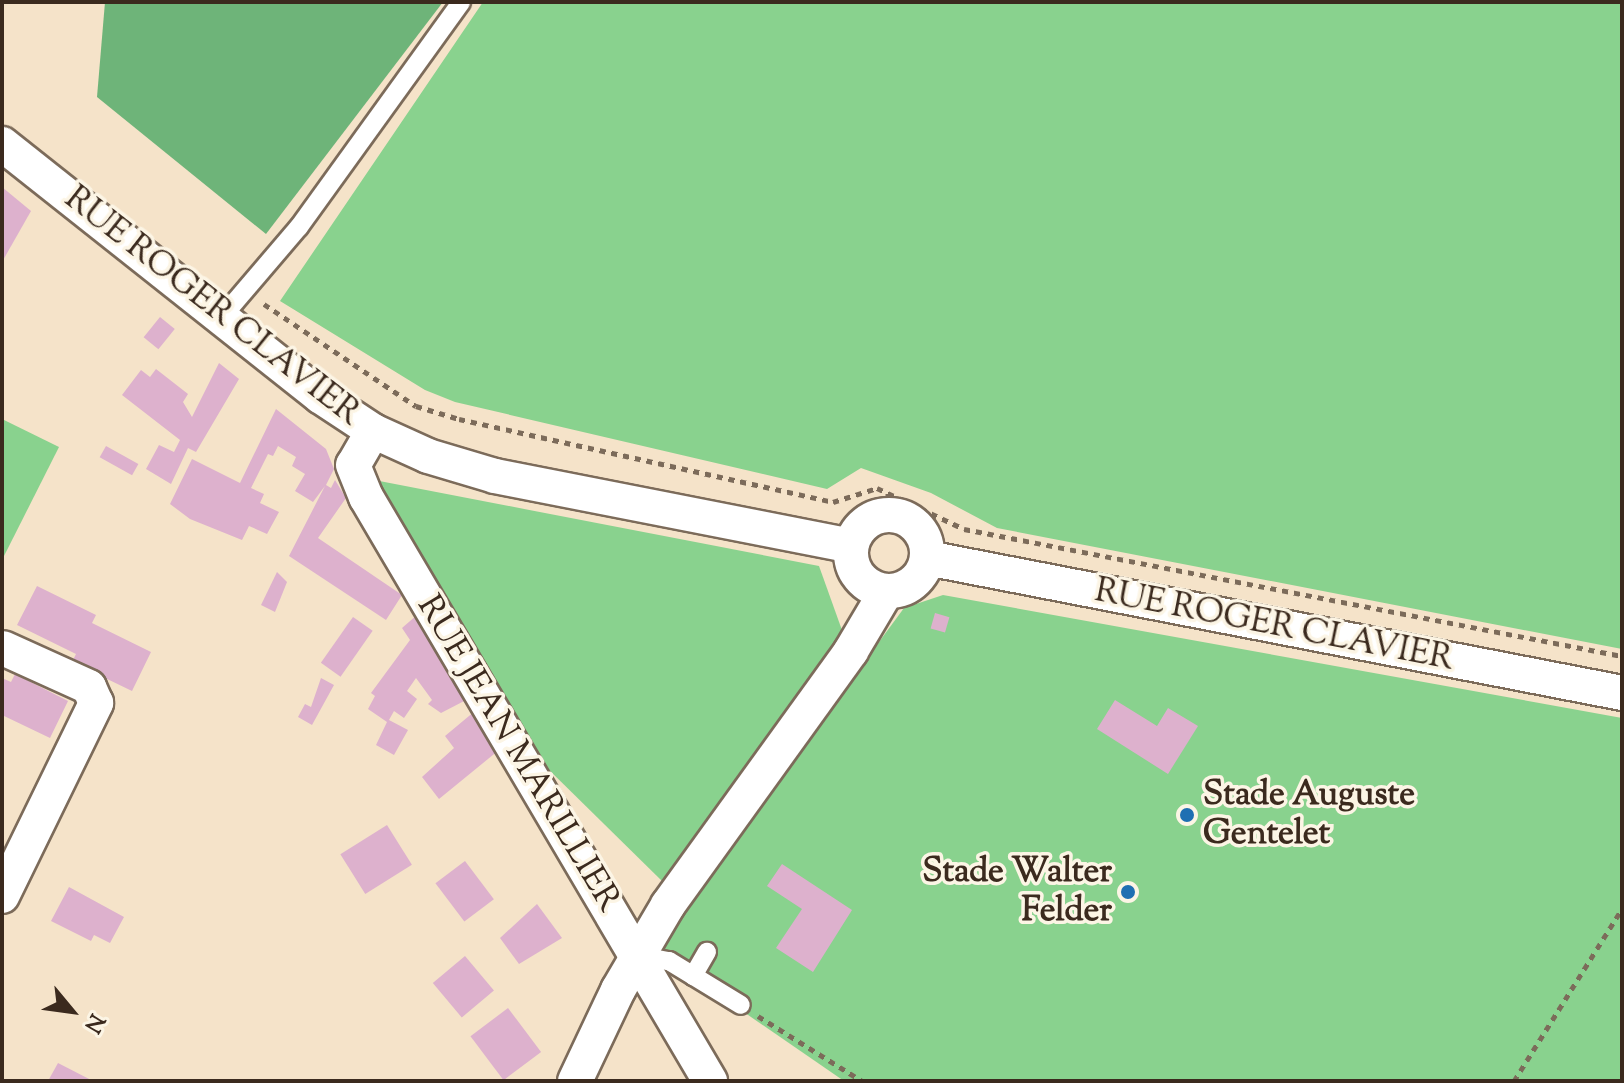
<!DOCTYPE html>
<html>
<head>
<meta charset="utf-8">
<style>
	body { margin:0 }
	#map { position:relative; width:1624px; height:1083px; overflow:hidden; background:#f5e3c9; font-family:"Sorts Mill Goudy",serif }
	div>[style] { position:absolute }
	.green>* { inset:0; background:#89d28e }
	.forest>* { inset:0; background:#6eb479 }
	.building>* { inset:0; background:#ddb1cd; transform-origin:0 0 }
	.path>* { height:5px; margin-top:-2.5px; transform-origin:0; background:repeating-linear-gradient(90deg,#7c6b5a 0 6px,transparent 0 12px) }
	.roads { filter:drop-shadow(2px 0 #7c6b5a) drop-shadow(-2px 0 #7c6b5a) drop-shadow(0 2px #7c6b5a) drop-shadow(0 -2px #7c6b5a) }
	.service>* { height:18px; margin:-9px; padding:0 9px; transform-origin:9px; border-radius:9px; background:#fff }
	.minor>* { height:34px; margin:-17px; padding:0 17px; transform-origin:17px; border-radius:17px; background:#fff }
	.minor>.ring { margin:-17px; padding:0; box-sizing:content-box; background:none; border:34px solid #fff; border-radius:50% }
	.dots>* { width:22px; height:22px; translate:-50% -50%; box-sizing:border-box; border:4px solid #fcf5e5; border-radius:50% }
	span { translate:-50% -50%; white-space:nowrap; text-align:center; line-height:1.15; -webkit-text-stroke:7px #fcf5e5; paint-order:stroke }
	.street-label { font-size:34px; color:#3b2a1e }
	.poi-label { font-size:34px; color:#3b2a1e; font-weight:700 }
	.left { translate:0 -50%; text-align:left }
	.right { translate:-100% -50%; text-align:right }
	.frame { position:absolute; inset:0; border:4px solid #3b2a1e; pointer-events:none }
	.north { position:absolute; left:32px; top:971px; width:80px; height:80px; -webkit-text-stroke:6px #fcf5e5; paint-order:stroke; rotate:119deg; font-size:22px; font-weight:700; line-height:32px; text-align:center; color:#3b2a1e }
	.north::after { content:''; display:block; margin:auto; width:28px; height:36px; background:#3b2a1e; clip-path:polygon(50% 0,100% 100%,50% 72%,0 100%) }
</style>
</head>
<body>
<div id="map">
	<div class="green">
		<i style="clip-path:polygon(483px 2px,1622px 2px,1622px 649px,997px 528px,931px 493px,861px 468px,827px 489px,455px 402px,425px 390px,280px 301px)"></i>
		<i style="clip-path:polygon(2px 419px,59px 447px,2px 560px)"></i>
		<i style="clip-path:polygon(369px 479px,819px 566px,843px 633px,662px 881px,544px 765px)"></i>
		<i style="clip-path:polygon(943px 595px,1622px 718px,1622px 1081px,844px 1081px,658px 953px,666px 931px,904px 608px)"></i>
	</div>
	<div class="forest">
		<i style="clip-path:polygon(105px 2px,443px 2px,266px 234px,97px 97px)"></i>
	</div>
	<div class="building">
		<i style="clip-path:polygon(2px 187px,31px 211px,2px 262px)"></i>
		<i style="left:160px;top:317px;width:19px;height:26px;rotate:39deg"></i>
		<i style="clip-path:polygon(219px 363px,239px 379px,196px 452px,188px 448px,171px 484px,146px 469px,159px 445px,174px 452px,180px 440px,122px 395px,141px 370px,150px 377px,156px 369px,188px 394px,183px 402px,192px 417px)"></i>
		<i style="clip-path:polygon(276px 409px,326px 449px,334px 469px,326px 485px,331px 488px,335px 480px,346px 498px,318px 538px,402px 595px,386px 620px,289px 556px,325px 486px,313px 502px,295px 491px,305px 474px,292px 466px,296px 457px,278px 446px,273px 456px,268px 454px,251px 488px,264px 494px,260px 503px,279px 512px,267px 534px,249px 526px,242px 540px,190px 519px,170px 504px,192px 459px,240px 483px)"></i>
		<i style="left:106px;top:446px;width:37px;height:13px;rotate:29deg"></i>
		<i style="clip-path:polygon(277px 572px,287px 582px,275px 612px,261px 605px)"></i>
		<i style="clip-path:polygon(37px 586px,96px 615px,92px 623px,151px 652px,132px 691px,72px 662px,76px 654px,17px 625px)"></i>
		<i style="left:935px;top:613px;width:15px;height:16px;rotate:16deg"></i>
		<i style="clip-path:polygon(417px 615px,468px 699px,441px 713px,428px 704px,432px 700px,416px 678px,407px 691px,417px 699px,404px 718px,394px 711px,389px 720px,408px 730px,394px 755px,376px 745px,387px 722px,368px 709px,375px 696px,371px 693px,410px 640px,402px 628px)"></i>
		<i style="left:353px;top:617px;width:24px;height:56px;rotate:35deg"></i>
		<i style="clip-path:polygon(15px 674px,68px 701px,50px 738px,2px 715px,2px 678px,11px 682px)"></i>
		<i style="clip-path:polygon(321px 678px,334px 685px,312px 725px,298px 717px,305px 704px,311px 707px)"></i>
		<i style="clip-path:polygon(1115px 700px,1157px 726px,1168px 708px,1198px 726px,1168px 774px,1097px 729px)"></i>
		<i style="clip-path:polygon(475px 711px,499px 750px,439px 799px,422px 777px,454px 748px,445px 736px)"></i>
		<i style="left:387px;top:825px;width:47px;height:55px;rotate:58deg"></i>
		<i style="left:465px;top:861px;width:48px;height:37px;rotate:53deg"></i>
		<i style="clip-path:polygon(782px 864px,852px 910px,813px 972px,776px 948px,802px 909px,767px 886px)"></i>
		<i style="clip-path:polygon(69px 887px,124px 917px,110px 943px,94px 935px,91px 941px,51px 921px)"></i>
		<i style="clip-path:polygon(537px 904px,562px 938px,519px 964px,500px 938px)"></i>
		<i style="left:465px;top:956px;width:45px;height:42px;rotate:50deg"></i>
		<i style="left:508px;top:1008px;width:55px;height:47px;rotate:53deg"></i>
		<i style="clip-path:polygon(58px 1063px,93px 1081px,48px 1081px)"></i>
	</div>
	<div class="path">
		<i style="left:264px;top:304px;width:183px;rotate:33.9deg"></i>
		<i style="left:416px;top:406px;width:45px;rotate:16.8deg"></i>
		<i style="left:459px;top:419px;width:383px;rotate:12.5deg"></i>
		<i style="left:833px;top:502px;width:46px;rotate:-17.7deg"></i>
		<i style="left:877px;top:488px;width:96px;rotate:25.2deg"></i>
		<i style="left:964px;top:529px;width:670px;rotate:10.92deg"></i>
		<i style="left:888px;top:493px;width:23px;rotate:90deg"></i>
		<i style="left:758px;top:1016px;width:123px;rotate:32deg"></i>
		<i style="left:1514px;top:1081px;width:203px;rotate:-57.9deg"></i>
	</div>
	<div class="roads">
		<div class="service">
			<i style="left:222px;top:317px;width:118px;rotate:-49.5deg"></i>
			<i style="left:299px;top:227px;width:277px;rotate:-54.2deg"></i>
			<i style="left:637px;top:955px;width:33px;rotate:11deg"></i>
			<i style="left:669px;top:961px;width:84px;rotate:31.4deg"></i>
			<i style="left:693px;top:976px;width:28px;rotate:-60deg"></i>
		</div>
		<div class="minor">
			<i style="left:2px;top:144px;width:406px;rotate:38.4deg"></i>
			<i style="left:320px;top:396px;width:64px;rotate:33.4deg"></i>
			<i style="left:373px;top:431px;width:60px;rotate:24.4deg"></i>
			<i style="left:428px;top:456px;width:70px;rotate:16.6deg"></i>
			<i style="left:495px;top:476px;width:363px;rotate:11.1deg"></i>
			<i style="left:373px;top:431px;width:39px;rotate:120deg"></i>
			<i style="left:353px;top:465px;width:35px;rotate:68deg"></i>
			<i style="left:366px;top:497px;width:678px;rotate:59.5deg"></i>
			<i class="ring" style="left:851px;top:515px;width:42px;height:42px"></i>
			<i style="left:927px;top:558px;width:708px;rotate:10.99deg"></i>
			<i style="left:2px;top:896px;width:215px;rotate:-64deg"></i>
			<i style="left:96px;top:703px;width:17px;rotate:-114deg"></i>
			<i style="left:89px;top:687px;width:94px;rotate:-155.6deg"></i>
			<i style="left:575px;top:1081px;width:101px;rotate:-64.7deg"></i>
			<i style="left:618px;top:990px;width:99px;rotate:-59.5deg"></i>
			<i style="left:668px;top:905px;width:313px;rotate:-54.2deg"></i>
			<i style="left:851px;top:651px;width:69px;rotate:-59.3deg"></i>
		</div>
	</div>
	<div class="dots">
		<i style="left:1187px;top:815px;background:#1f6fb2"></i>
		<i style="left:1128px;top:892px;background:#1f6fb2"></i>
	</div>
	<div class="street-label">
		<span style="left:212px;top:307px;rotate:38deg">RUE ROGER CLAVIER</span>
		<span style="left:1274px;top:626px;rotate:11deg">RUE ROGER CLAVIER</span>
		<span style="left:518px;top:754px;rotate:59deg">RUE JEAN MARILLIER</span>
	</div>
	<div class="poi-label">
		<span class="left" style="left:1203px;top:815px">Stade Auguste<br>Gentelet</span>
		<span class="right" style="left:1112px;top:892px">Stade Walter<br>Felder</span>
	</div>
	<div class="frame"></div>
	<div class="north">N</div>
</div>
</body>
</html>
